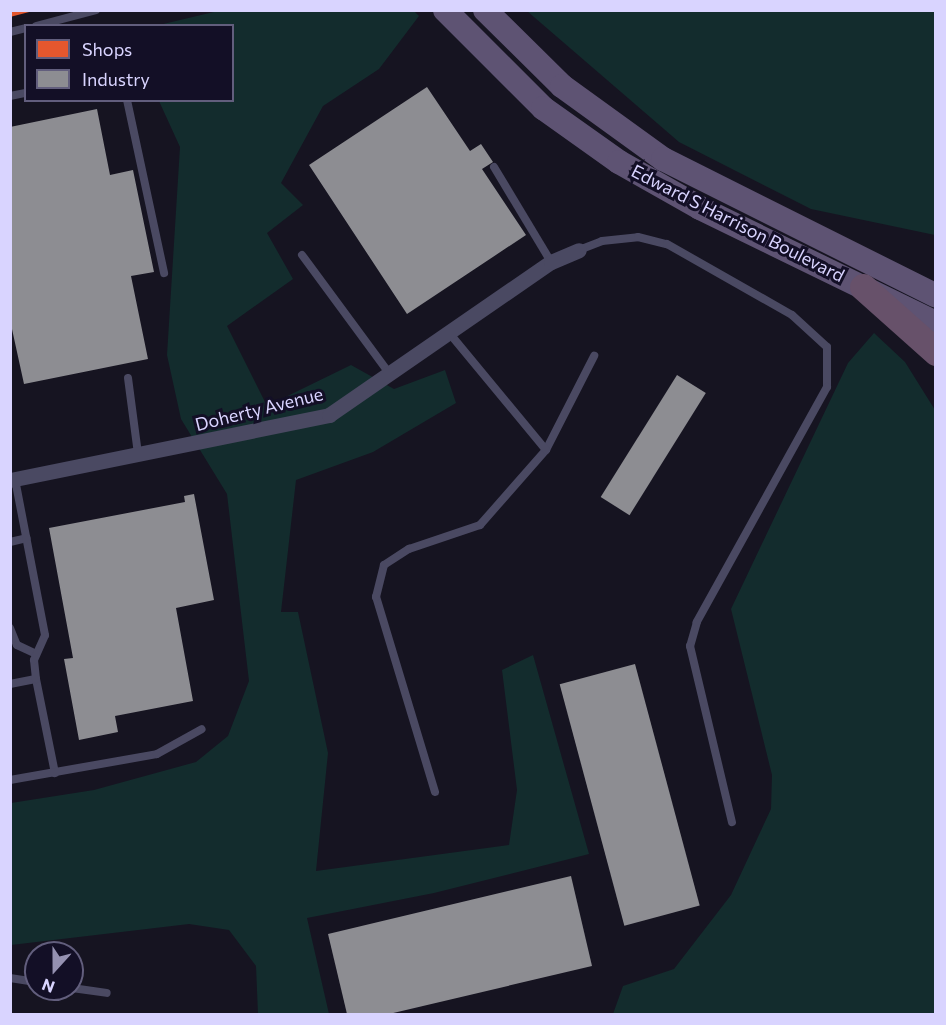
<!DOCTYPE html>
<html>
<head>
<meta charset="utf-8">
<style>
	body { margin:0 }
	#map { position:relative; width:946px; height:1025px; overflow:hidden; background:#161421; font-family:Commissioner,sans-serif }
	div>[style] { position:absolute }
	.green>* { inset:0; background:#132c2d }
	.shops>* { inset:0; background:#e4572e }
	.industry>* { inset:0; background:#8d8d92; transform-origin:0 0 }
	.service>* { height:8px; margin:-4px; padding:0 4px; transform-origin:4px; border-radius:4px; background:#4a4962 }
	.minor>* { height:15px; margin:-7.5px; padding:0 7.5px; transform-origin:7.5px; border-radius:7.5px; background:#4a4962 }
	.primary>* { height:24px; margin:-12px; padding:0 12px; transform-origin:12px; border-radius:12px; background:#5e5373 }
	.motorway>* { height:27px; margin:-13.5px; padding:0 13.5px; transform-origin:13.5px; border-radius:13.5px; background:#67516a }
	span { translate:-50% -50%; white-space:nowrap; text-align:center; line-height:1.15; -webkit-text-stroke:6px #130f26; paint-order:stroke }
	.street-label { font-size:18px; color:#d9d4ff }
	.frame { position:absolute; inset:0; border:12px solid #d9d4ff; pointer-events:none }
	.legend { position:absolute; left:24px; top:24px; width:210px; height:78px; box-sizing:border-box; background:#130f26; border:2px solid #625e7d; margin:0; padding:8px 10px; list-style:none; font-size:18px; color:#d9d4ff }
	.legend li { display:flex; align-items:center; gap:12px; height:30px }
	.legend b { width:30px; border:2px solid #625e7d }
	.north { position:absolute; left:24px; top:941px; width:60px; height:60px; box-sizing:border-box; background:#130f26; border:2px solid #625e7d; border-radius:50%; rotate:201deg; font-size:16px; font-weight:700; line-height:24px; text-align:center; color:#d9d4ff }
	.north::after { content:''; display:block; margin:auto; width:21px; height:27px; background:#9591b1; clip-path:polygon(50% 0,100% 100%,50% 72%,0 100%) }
</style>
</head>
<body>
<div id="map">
	<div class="green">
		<i style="clip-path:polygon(218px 11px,414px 11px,419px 16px,379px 69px,323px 106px,281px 183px,303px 205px,267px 233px,293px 279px,227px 326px,267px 406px,351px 365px,394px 389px,445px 370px,456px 403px,373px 452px,296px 480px,281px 612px,298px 612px,328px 753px,316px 871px,509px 845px,517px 790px,502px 670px,533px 655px,589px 854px,434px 893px,307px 918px,329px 1014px,258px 1014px,256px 966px,229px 930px,189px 924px,11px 945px,11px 803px,94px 790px,196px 762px,228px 736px,249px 681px,227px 494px,181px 419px,167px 355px,180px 147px,159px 101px,232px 100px,232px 26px,159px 25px)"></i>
		<i style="clip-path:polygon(527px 11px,935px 11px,935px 235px,811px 209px,679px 142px)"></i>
		<i style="clip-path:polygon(874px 333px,905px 362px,935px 410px,935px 1014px,613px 1014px,623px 986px,674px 969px,731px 895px,771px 809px,772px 775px,731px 609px,848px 363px)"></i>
	</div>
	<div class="shops">
		<i style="clip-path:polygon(10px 10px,33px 10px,33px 11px,10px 17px)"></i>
	</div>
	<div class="industry">
		<i style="clip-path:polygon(427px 87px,470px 151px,481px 144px,493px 162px,482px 169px,526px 235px,407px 314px,309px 165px)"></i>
		<i style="clip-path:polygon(97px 109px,110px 175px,133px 170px,154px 272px,131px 276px,148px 359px,24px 384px,10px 320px,10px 127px)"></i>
		<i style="left:677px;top:375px;width:34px;height:144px;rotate:32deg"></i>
		<i style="clip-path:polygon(194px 494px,214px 600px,176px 608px,193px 701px,115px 716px,118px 732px,79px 740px,64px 659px,73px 658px,49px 528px,185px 502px,184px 496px)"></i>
		<i style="left:635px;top:664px;width:250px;height:78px;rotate:75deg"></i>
		<i style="clip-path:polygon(571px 876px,592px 966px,389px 1014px,347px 1014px,328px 934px)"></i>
	</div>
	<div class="service">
		<i style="left:36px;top:26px;width:62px;rotate:-14.9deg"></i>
		<i style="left:10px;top:32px;width:16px;rotate:-14deg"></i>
		<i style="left:10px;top:96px;width:16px;rotate:-11deg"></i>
		<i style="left:127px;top:100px;width:177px;rotate:77.9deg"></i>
		<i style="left:494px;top:167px;width:111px;rotate:59deg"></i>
		<i style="left:579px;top:250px;width:25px;rotate:-21deg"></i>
		<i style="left:602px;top:241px;width:36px;rotate:-6deg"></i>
		<i style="left:638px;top:237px;width:30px;rotate:14deg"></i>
		<i style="left:667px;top:244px;width:144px;rotate:29.6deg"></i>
		<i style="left:792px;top:315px;width:47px;rotate:42.4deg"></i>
		<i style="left:827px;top:347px;width:40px;rotate:90deg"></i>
		<i style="left:827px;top:387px;width:269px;rotate:119deg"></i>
		<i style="left:697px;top:622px;width:25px;rotate:106deg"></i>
		<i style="left:690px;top:646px;width:181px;rotate:76.6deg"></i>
		<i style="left:302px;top:255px;width:147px;rotate:53.6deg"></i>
		<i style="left:128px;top:378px;width:77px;rotate:82.5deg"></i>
		<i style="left:546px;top:450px;width:106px;rotate:-62.9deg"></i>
		<i style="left:10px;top:542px;width:17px;rotate:-13deg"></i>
		<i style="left:10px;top:628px;width:18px;rotate:68deg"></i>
		<i style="left:17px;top:645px;width:21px;rotate:25deg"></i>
		<i style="left:36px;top:679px;width:96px;rotate:78.6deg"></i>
		<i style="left:10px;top:684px;width:26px;rotate:-11deg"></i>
		<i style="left:36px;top:679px;width:19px;rotate:-96deg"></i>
		<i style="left:34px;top:660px;width:27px;rotate:-66deg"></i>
		<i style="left:45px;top:635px;width:159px;rotate:-100.9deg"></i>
		<i style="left:10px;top:780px;width:149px;rotate:-10deg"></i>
		<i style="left:157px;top:754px;width:51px;rotate:-29.1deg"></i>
		<i style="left:435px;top:792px;width:204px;rotate:-106.8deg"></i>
		<i style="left:376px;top:597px;width:33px;rotate:-76deg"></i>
		<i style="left:384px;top:565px;width:30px;rotate:-33deg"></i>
		<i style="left:409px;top:549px;width:75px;rotate:-18.7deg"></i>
		<i style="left:480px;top:525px;width:100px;rotate:-48.7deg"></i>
		<i style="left:546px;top:450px;width:151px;rotate:-129.6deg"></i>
		<i style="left:10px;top:978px;width:26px;rotate:9deg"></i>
		<i style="left:72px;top:988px;width:35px;rotate:8deg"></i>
	</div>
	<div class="minor">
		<i style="left:10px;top:480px;width:326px;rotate:-11.5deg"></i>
		<i style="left:329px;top:415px;width:270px;rotate:-34.6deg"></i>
		<i style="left:551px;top:262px;width:30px;rotate:-23deg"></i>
	</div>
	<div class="primary">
		<i style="left:445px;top:10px;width:139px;rotate:45deg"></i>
		<i style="left:543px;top:108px;width:93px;rotate:35.4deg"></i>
		<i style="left:619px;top:162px;width:93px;rotate:29.6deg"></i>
		<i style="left:700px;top:208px;width:263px;rotate:26deg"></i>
		<i style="left:485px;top:10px;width:108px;rotate:44.6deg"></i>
		<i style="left:562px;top:86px;width:125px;rotate:35.9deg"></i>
		<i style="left:663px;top:159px;width:305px;rotate:26.6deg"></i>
	</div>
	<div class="motorway">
		<i style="left:863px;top:287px;width:98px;rotate:41.7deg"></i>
	</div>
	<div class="street-label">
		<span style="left:738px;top:223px;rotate:27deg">Edward S Harrison Boulevard</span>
		<span style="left:259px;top:409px;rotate:-14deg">Doherty Avenue</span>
	</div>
	<div class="frame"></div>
	<ul class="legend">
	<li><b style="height:16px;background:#e4572e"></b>Shops</li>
	<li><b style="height:16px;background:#8d8d92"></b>Industry</li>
	</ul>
	<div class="north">N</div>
</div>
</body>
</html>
